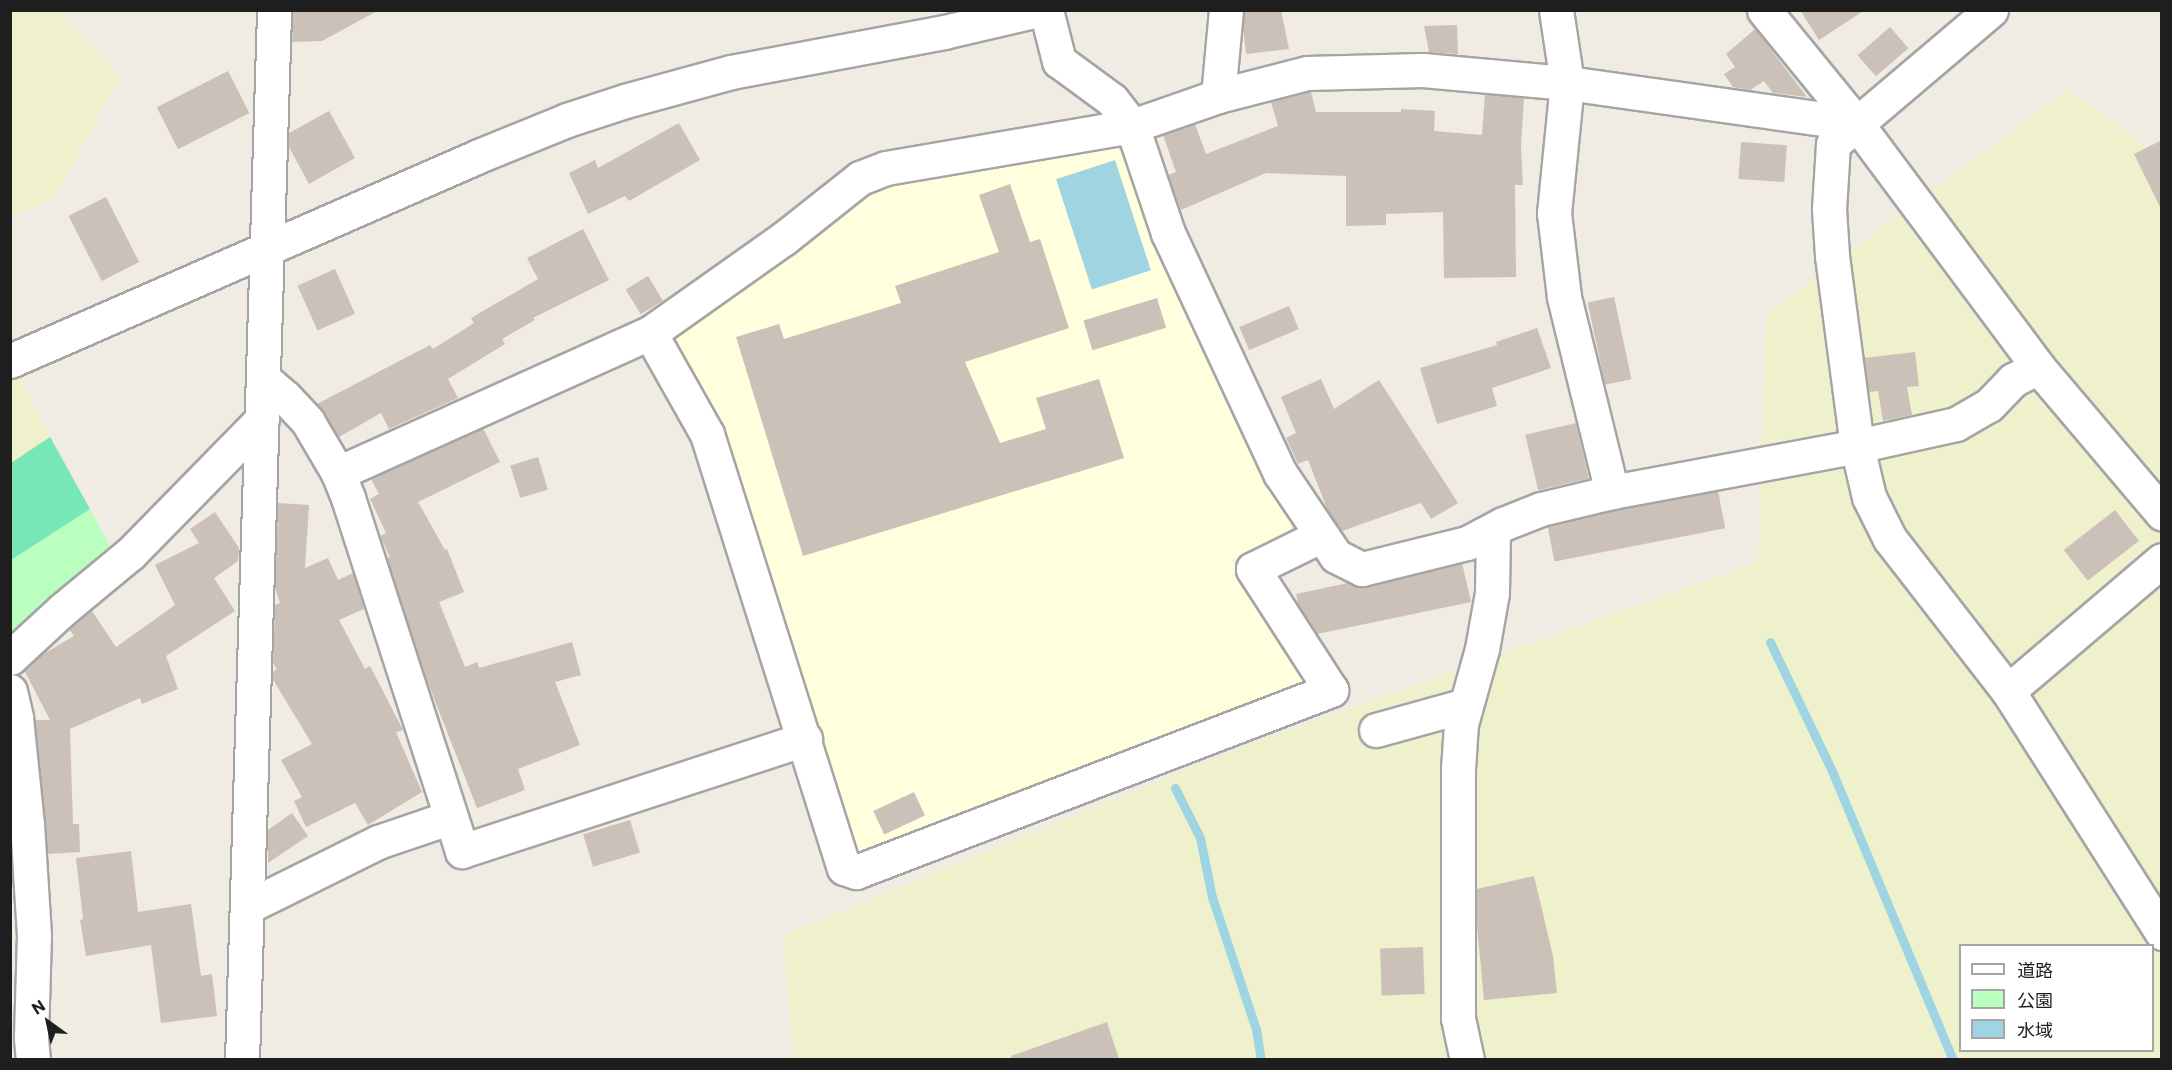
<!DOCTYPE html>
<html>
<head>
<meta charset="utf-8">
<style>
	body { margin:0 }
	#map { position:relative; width:2172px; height:1070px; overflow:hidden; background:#f0ebe3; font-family:Commissioner,"Noto Sans JP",sans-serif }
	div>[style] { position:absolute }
	.education>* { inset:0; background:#fffedd }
	.farmland>* { inset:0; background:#eff1cc }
	.park>* { inset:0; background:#bbffbe }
	.pitch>* { inset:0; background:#78e7b8 }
	.water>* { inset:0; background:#9fd5e2; transform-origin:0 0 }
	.stream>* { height:9px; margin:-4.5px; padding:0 4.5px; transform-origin:4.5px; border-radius:4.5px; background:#9fd5e2 }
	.building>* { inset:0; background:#ccc1b8; transform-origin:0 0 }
	.roads { filter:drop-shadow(2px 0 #a5a5a5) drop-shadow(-2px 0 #a5a5a5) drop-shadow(0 2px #a5a5a5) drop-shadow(0 -2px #a5a5a5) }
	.minor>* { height:33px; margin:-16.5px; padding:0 16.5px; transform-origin:16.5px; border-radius:16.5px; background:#fff }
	span { translate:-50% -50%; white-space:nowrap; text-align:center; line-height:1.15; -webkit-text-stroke:6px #fff; paint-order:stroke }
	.frame { position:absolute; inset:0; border:12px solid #1e1e1e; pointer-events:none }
	.legend { position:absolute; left:1959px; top:944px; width:195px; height:108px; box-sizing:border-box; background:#fff; border:2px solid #a5a5a5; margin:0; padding:8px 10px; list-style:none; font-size:18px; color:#1e1e1e }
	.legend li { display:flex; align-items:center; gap:12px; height:30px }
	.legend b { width:30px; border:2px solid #a5a5a5 }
	.north { position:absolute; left:18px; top:992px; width:60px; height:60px; -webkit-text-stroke:4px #fff; paint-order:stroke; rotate:327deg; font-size:16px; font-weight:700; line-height:24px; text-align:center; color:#1e1e1e }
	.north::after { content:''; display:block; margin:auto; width:21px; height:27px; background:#1e1e1e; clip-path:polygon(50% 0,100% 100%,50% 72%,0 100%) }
</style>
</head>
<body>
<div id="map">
	<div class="education">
		<i style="clip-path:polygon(1114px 145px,1129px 160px,1149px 227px,1242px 436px,1269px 488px,1294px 523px,1287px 537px,1232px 560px,1306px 680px,1296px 694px,858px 861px,665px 344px,671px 329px,865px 184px)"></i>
	</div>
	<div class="farmland">
		<i style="clip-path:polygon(11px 10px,59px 11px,120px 75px,55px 199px,11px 217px)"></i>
		<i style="clip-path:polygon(evenodd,2068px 89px,2161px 158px,2162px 1048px,2152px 1059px,794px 1059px,782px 935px,1240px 748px,1758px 562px,1766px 314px,2068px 89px,1960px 946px,2152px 946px,2152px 1050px,1960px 1050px,1960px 946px)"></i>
		<i style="clip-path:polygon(10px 357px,50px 437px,11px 463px,10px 463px)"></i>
	</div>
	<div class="park">
		<i style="clip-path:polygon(50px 437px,114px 553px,11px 640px,11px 463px)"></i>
	</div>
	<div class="pitch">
		<i style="clip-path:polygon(50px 437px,90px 509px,11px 560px,11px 463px)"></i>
	</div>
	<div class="water">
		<i style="left:1115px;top:160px;width:116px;height:62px;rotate:72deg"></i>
	</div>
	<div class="stream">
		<i style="left:1770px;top:642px;width:143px;rotate:64.3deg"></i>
		<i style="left:1832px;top:771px;width:313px;rotate:67.3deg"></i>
		<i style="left:1175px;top:788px;width:56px;rotate:63.4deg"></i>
		<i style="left:1200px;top:838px;width:60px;rotate:78.5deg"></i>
		<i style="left:1212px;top:897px;width:139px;rotate:71.6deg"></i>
		<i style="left:1256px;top:1029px;width:31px;rotate:81deg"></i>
	</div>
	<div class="building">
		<i style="clip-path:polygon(293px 10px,379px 10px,322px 41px,292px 42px)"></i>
		<i style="clip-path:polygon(1245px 10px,1281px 10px,1289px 49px,1246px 54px,1243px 28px)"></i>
		<i style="clip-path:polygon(1800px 10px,1865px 10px,1819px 40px)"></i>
		<i style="clip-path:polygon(1457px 25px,1458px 54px,1429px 52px,1424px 26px)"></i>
		<i style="left:1890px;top:27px;width:28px;height:43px;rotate:49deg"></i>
		<i style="clip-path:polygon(1755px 29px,1760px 35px,1807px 97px,1773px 93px,1764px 81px,1750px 90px,1733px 87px,1724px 74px,1735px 67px,1726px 54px)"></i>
		<i style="left:228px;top:71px;width:47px;height:80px;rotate:63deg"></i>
		<i style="clip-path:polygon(1311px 92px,1316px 112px,1401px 112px,1401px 109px,1435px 111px,1434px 131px,1482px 135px,1485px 94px,1524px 98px,1521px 146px,1523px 185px,1515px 185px,1516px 277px,1444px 278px,1443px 212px,1386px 214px,1386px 225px,1346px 226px,1346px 176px,1266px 173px,1181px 210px,1168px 175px,1176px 172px,1163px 135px,1195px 124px,1206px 154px,1278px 126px,1271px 102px)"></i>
		<i style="clip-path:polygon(329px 111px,355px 158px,309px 184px,289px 147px,289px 133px)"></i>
		<i style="clip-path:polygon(679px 123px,700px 160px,629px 201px,625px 196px,588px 214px,569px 173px,595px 160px,598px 168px)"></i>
		<i style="clip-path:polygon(2162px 140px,2162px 211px,2134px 154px)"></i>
		<i style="left:1741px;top:142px;width:46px;height:37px;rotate:4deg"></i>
		<i style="clip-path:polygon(1010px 184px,1030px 242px,1040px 239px,1069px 328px,965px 362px,1000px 443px,1046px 429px,1036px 398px,1099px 379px,1124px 458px,803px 556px,736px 337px,779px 324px,784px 339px,901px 303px,895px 286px,999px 252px,979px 195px)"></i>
		<i style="left:106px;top:197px;width:73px;height:42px;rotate:63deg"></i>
		<i style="clip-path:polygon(583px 229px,609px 280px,533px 318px,535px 320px,502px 339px,505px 344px,448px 379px,458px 398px,389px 429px,381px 413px,339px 437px,317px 404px,430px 345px,433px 349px,474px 323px,471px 318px,538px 279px,527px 258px)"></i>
		<i style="left:335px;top:269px;width:49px;height:41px;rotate:66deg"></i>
		<i style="left:648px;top:276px;width:29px;height:26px;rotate:59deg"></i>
		<i style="left:1614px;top:297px;width:84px;height:27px;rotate:78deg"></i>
		<i style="left:1157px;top:298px;width:31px;height:77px;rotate:73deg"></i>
		<i style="left:1289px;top:306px;width:25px;height:54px;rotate:67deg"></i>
		<i style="clip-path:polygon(1537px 328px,1551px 368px,1492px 388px,1497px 406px,1437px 424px,1420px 368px,1497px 345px,1496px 342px)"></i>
		<i style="clip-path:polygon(1915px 352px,1919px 386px,1907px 387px,1912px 415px,1883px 421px,1878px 391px,1869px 392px,1864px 358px)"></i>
		<i style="clip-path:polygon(1321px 379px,1334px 409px,1379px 380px,1458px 503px,1431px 519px,1421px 503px,1342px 531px,1328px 511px,1308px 460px,1298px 464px,1286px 438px,1296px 433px,1281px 397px)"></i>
		<i style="left:1576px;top:423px;width:57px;height:52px;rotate:77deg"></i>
		<i style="clip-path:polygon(483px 428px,500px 462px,418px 502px,445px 550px,447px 549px,464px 592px,439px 602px,465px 667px,477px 662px,479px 668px,572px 642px,581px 675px,555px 682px,580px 745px,518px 769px,525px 790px,477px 808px,426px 678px,387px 558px,390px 557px,380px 536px,386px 533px,370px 499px,379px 494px,371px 479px)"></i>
		<i style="left:538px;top:457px;width:34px;height:29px;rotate:73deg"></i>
		<i style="left:1718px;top:491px;width:38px;height:174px;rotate:79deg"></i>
		<i style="clip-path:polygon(278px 503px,309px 505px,305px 568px,328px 558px,338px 580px,353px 573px,364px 609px,339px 620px,365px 669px,370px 666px,403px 730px,396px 732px,422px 792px,368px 825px,355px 803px,306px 827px,294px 801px,302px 797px,281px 760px,312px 744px,272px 678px,273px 672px,277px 669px,273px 663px,275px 605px,280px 603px,275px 588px)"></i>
		<i style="left:2115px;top:510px;width:39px;height:65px;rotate:52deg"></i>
		<i style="clip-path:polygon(215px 512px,239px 548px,238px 561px,214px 578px,235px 611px,166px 656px,178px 689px,142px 704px,140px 698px,70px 729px,73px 824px,79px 824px,80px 852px,48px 854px,35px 720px,50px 720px,24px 670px,40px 656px,74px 636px,69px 629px,92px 611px,116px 647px,175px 605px,155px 565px,199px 543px,190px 529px)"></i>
		<i style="clip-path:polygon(1462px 563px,1471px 602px,1317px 634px,1298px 603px,1296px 594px,1348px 583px,1366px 587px)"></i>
		<i style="left:914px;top:792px;width:26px;height:45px;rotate:65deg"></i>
		<i style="clip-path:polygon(292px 813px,308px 836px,268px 863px,268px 830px)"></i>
		<i style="left:630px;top:820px;width:34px;height:49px;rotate:73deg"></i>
		<i style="clip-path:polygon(131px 851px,138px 912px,191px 904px,201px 976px,212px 974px,217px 1016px,161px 1023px,151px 945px,86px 956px,80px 920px,83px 919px,76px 858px)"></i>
		<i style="clip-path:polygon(1534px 876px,1553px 956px,1557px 993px,1484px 1000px,1477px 926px,1477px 889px)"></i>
		<i style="left:1423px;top:947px;width:47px;height:43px;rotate:88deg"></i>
		<i style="clip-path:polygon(1107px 1022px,1119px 1059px,1012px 1059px,1011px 1056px)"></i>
	</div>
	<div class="roads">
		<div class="minor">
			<i style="left:1046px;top:10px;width:53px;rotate:75.7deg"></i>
			<i style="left:1059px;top:61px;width:66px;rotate:36.3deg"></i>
			<i style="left:1112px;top:100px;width:33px;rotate:52deg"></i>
			<i style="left:1132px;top:126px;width:113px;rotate:71.4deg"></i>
			<i style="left:1168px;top:233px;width:265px;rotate:65deg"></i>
			<i style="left:1280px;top:473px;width:100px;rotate:56deg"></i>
			<i style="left:1336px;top:556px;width:29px;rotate:27deg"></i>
			<i style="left:1362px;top:569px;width:108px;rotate:-13.9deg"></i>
			<i style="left:1467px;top:543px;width:41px;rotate:-27.8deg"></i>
			<i style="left:1503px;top:524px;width:41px;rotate:-21.5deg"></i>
			<i style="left:1541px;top:509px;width:73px;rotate:-13.5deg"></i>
			<i style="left:1612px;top:492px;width:249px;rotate:-10.6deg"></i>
			<i style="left:1857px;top:446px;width:101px;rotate:-12.5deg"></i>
			<i style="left:1956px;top:424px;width:38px;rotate:-30deg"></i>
			<i style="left:1989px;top:405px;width:35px;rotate:-46deg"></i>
			<i style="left:2013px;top:380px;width:28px;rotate:-27deg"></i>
			<i style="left:1556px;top:10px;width:74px;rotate:81.4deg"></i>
			<i style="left:1567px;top:83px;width:131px;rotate:95.7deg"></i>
			<i style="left:1554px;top:213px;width:85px;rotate:83.2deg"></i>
			<i style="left:1564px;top:297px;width:201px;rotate:76.2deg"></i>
			<i style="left:1764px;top:10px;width:147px;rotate:50.8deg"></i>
			<i style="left:1857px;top:124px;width:303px;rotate:53.3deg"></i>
			<i style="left:2038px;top:367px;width:192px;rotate:49.7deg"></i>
			<i style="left:1991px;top:10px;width:207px;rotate:139.7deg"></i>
			<i style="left:1833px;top:144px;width:65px;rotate:93.5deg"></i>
			<i style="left:1829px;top:209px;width:47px;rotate:86.3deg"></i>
			<i style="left:1832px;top:256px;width:192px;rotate:82.5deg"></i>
			<i style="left:1857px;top:446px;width:52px;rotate:76.8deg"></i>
			<i style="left:1869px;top:497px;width:47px;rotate:63.4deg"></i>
			<i style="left:1890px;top:539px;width:192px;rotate:52.2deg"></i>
			<i style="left:2008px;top:691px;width:287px;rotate:57.5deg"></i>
			<i style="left:1218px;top:96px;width:86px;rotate:-84.7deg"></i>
			<i style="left:650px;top:333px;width:116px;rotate:60.6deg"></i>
			<i style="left:707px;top:434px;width:455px;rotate:72.5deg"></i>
			<i style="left:844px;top:868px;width:13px;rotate:18deg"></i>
			<i style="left:856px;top:872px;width:509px;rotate:-20.96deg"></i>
			<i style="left:1331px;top:690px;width:144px;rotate:-122.8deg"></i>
			<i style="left:1253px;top:569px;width:75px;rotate:-26.2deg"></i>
			<i style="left:10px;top:361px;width:514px;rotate:-23.62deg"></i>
			<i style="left:481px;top:155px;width:93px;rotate:-22.1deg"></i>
			<i style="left:567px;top:120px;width:61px;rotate:-18.1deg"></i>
			<i style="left:625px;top:101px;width:110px;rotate:-15.3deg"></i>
			<i style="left:731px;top:72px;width:217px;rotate:-10.6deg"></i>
			<i style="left:944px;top:32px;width:97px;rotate:-13.2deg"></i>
			<i style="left:264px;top:379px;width:28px;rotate:41deg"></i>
			<i style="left:285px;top:397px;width:34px;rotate:47deg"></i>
			<i style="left:308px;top:422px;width:59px;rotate:59.5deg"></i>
			<i style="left:338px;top:473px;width:27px;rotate:68deg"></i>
			<i style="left:348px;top:498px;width:371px;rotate:72.1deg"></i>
			<i style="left:462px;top:851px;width:361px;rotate:-18.1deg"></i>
			<i style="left:338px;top:473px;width:342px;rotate:-24.2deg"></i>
			<i style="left:650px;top:333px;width:163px;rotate:-35.3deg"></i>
			<i style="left:783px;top:239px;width:98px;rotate:-38.4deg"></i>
			<i style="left:860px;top:178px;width:28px;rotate:-21deg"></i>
			<i style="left:886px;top:168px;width:250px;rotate:-9.7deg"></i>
			<i style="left:1132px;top:126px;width:91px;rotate:-19.2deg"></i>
			<i style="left:1218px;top:96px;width:92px;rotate:-14.5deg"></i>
			<i style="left:1307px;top:73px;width:116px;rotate:-1.5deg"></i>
			<i style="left:1423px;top:70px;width:145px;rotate:5.2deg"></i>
			<i style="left:1567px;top:83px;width:293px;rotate:8deg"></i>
			<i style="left:10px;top:658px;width:71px;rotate:-42.7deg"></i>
			<i style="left:62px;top:610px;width:89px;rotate:-39.6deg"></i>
			<i style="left:131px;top:553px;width:187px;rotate:-45.6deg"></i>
			<i style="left:10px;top:691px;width:28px;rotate:77deg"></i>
			<i style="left:16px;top:718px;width:107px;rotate:84.1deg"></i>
			<i style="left:27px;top:824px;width:111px;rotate:86.4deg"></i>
			<i style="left:34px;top:935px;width:103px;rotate:91.7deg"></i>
			<i style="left:31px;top:1038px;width:22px;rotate:85deg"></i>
			<i style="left:2008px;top:691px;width:202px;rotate:-40.4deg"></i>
			<i style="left:1376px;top:730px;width:93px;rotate:-15.5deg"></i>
			<i style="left:249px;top:906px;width:144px;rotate:-26.4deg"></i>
			<i style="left:378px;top:842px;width:77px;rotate:-18.9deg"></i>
			<i style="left:242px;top:1060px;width:1050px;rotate:-88.25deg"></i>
			<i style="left:1467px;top:1060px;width:43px;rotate:-102.1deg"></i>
			<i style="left:1458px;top:1018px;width:249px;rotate:-90deg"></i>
			<i style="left:1458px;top:769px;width:45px;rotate:-86.2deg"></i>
			<i style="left:1461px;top:724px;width:78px;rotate:-74.4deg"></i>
			<i style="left:1482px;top:649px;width:57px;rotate:-79.9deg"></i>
			<i style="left:1492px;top:593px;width:62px;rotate:-89.1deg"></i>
		</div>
	</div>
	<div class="frame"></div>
	<ul class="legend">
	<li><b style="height:8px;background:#fff"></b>道路</li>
	<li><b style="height:16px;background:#bbffbe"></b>公園</li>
	<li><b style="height:16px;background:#9fd5e2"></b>水域</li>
	</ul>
	<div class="north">N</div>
</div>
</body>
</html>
